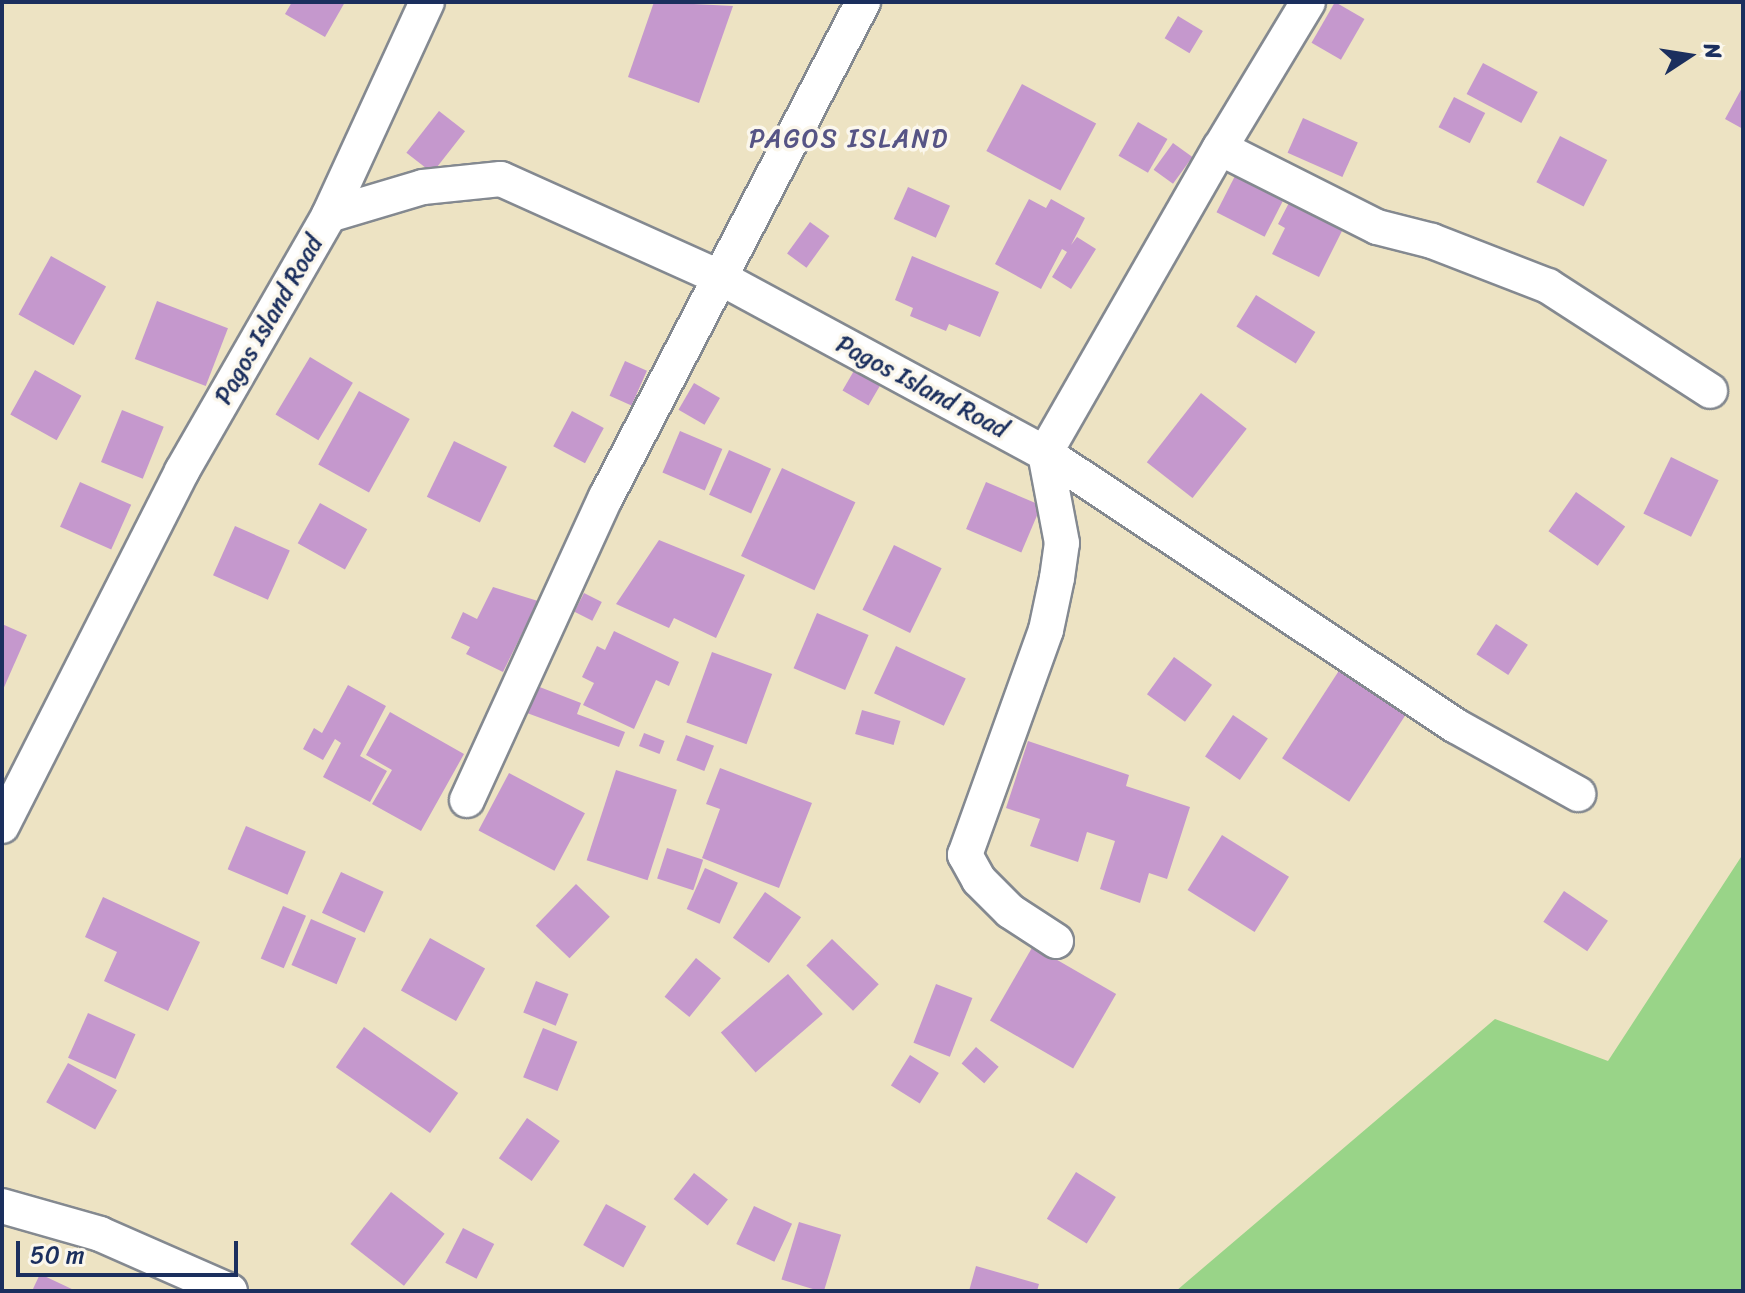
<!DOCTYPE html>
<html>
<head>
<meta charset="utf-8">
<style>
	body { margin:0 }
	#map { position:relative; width:1745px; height:1293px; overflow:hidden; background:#ede3c3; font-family:Sriracha,sans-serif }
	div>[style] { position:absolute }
	.green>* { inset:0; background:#99d488 }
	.building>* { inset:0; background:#c598cd; transform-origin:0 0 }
	.roads { filter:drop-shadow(2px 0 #848990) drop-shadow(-2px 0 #848990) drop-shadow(0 2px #848990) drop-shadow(0 -2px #848990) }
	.minor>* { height:34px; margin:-17px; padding:0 17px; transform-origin:17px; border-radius:17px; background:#fff }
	span { translate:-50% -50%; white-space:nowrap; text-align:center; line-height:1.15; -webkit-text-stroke:7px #fbf7ec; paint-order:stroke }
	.street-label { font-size:24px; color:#1b2f5e }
	.neighbourhood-label { font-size:26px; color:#565485; letter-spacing:2px }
	.frame { position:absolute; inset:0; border:4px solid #1b2f5e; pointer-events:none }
	.north { position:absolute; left:1649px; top:16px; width:80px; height:80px; -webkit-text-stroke:6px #fbf7ec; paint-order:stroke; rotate:78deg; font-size:22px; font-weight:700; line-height:32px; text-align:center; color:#1b2f5e }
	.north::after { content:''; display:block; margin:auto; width:28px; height:36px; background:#1b2f5e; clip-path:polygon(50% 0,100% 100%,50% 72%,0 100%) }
	.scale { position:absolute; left:16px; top:1241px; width:222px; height:36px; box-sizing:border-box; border:4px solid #1b2f5e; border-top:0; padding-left:10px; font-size:24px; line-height:28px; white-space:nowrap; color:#1b2f5e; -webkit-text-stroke:6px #fbf7ec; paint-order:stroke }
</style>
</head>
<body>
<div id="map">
	<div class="green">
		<i style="clip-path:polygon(1743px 854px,1743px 1291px,1176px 1291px,1495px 1019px,1608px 1061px)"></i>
	</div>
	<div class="building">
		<i style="clip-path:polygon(292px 2px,345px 2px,325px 37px,285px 14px)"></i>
		<i style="clip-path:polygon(654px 2px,733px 6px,699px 103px,628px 77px)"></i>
		<i style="left:1335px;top:2px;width:34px;height:47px;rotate:30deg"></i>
		<i style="left:1178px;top:16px;width:29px;height:26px;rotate:31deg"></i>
		<i style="left:1483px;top:63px;width:62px;height:35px;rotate:28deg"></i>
		<i style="left:1022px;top:84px;width:84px;height:76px;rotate:28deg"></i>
		<i style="clip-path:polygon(1743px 86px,1743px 129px,1725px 119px)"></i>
		<i style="left:1454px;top:97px;width:35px;height:34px;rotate:27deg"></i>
		<i style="left:439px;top:111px;width:33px;height:53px;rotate:38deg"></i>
		<i style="left:1303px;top:118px;width:60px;height:38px;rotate:24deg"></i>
		<i style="left:1138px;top:122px;width:34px;height:39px;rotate:30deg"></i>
		<i style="left:1560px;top:136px;width:53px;height:52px;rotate:27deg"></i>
		<i style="left:1173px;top:143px;width:24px;height:33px;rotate:36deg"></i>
		<i style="left:1236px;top:174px;width:54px;height:43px;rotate:27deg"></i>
		<i style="left:908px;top:187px;width:46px;height:35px;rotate:24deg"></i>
		<i style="clip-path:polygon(1292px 197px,1345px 225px,1319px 277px,1272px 254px,1285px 228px,1278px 224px)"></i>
		<i style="clip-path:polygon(1029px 199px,1046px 208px,1051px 199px,1085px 218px,1071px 245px,1077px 237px,1096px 249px,1071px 289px,1052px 277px,1067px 252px,1062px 249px,1041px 289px,995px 264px)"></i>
		<i style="left:810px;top:222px;width:24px;height:39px;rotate:36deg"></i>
		<i style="left:51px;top:256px;width:63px;height:67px;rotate:29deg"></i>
		<i style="clip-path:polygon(912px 256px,999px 292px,980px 337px,949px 324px,946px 331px,910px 316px,913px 308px,895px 300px)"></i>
		<i style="left:1256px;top:295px;width:70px;height:37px;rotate:32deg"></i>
		<i style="left:157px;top:301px;width:76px;height:62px;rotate:21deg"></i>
		<i style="left:310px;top:357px;width:50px;height:67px;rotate:31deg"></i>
		<i style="left:625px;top:361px;width:24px;height:38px;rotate:24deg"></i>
		<i style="left:859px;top:362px;width:30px;height:33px;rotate:30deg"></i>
		<i style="left:35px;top:370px;width:53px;height:51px;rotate:29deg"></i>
		<i style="left:694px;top:383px;width:30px;height:31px;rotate:30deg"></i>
		<i style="left:359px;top:391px;width:58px;height:84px;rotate:29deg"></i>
		<i style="left:1201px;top:393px;width:58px;height:88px;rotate:38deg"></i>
		<i style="left:122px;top:410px;width:45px;height:56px;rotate:22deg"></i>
		<i style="left:572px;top:411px;width:36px;height:40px;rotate:28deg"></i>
		<i style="left:680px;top:431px;width:46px;height:45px;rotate:23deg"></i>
		<i style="left:454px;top:441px;width:59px;height:62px;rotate:26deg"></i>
		<i style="left:729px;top:450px;width:46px;height:49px;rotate:24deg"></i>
		<i style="left:1671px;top:457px;width:53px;height:63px;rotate:26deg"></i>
		<i style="left:782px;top:468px;width:81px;height:97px;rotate:25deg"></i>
		<i style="left:80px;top:482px;width:56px;height:49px;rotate:24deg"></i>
		<i style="left:986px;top:482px;width:60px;height:51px;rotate:23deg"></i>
		<i style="left:1576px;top:492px;width:60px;height:48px;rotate:35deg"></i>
		<i style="left:320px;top:503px;width:54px;height:46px;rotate:29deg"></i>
		<i style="left:235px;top:526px;width:60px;height:54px;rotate:24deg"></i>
		<i style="clip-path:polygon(659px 540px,745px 575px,716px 638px,674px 618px,669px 628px,616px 604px)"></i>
		<i style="left:894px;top:545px;width:53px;height:72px;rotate:26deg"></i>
		<i style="clip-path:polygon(493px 587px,538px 601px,503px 672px,466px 654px,470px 647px,451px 638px,463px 612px,477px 619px)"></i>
		<i style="left:584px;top:593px;width:20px;height:21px;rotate:27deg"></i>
		<i style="left:817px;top:613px;width:56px;height:60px;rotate:23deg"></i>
		<i style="clip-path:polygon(2px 624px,27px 635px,2px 692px)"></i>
		<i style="left:1496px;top:624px;width:38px;height:36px;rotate:33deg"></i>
		<i style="clip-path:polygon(614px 631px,679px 662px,669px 686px,656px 680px,634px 729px,583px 705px,594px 683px,582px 677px,597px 646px,605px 650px)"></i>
		<i style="left:896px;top:646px;width:77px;height:52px;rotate:25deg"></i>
		<i style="left:712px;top:652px;width:64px;height:75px;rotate:20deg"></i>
		<i style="left:1174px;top:657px;width:47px;height:46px;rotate:36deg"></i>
		<i style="left:1342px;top:666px;width:80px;height:110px;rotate:33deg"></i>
		<i style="clip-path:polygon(348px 685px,386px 706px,360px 756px,387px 771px,370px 802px,323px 777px,341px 743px,335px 739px,323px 760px,303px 749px,314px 728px,322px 733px)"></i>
		<i style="clip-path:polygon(537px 686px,581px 703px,577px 714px,625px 732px,619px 747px,527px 713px)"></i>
		<i style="left:862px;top:710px;width:40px;height:25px;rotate:16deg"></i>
		<i style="clip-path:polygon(390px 712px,464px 754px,421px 831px,372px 804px,392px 770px,366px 755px)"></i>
		<i style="left:1233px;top:715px;width:42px;height:50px;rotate:34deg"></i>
		<i style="left:644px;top:733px;width:22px;height:14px;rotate:21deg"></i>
		<i style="left:686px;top:735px;width:30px;height:27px;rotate:21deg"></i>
		<i style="clip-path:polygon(1028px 741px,1129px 775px,1126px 786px,1190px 807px,1167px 879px,1149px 873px,1140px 903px,1100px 889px,1115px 841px,1087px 832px,1078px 862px,1030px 846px,1040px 819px,1006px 808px)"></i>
		<i style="clip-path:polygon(720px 768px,812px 803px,779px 888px,702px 858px,720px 809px,706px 804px)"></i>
		<i style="left:616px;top:770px;width:64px;height:95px;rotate:18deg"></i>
		<i style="left:509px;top:773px;width:86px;height:65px;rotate:28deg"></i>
		<i style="left:246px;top:826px;width:65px;height:47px;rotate:23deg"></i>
		<i style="left:1222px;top:835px;width:79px;height:65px;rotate:32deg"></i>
		<i style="left:667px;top:848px;width:38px;height:32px;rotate:18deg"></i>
		<i style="left:705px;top:868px;width:36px;height:45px;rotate:24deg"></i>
		<i style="left:341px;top:872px;width:47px;height:45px;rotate:25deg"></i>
		<i style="left:576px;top:884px;width:47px;height:58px;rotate:44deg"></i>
		<i style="left:1564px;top:891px;width:53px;height:37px;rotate:34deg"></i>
		<i style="left:765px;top:892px;width:44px;height:56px;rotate:35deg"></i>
		<i style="clip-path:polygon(103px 897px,200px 942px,168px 1011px,104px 981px,117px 952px,85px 937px)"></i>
		<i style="left:283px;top:906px;width:25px;height:57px;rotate:23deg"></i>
		<i style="left:311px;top:919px;width:49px;height:50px;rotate:23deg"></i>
		<i style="left:430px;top:938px;width:63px;height:60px;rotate:29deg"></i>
		<i style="left:832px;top:939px;width:65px;height:37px;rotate:44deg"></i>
		<i style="left:1033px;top:946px;width:96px;height:86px;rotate:30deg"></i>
		<i style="left:696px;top:958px;width:32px;height:50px;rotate:39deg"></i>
		<i style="left:788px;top:974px;width:53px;height:89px;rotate:49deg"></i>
		<i style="left:536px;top:981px;width:35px;height:34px;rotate:22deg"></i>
		<i style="left:936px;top:984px;width:39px;height:63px;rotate:21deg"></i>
		<i style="left:88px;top:1013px;width:52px;height:49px;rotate:24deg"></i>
		<i style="left:364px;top:1027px;width:115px;height:49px;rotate:35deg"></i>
		<i style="left:543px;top:1028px;width:37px;height:53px;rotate:22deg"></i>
		<i style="left:976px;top:1047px;width:30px;height:22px;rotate:41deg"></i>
		<i style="left:910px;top:1055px;width:34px;height:36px;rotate:32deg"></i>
		<i style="left:68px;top:1063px;width:56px;height:45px;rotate:29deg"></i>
		<i style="left:527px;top:1118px;width:40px;height:49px;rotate:35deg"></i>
		<i style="left:1076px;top:1172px;width:47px;height:55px;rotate:32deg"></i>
		<i style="left:694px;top:1173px;width:43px;height:33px;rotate:38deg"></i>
		<i style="left:391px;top:1192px;width:68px;height:66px;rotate:38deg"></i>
		<i style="left:606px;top:1204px;width:46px;height:47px;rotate:29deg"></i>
		<i style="left:754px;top:1206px;width:42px;height:42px;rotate:25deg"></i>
		<i style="left:799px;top:1222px;width:44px;height:60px;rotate:17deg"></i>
		<i style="left:463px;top:1228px;width:35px;height:39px;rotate:27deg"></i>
		<i style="clip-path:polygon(976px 1266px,1039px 1284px,1037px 1291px,969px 1291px)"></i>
		<i style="clip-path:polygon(40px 1274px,76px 1291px,32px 1291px)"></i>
	</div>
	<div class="roads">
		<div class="minor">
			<i style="left:1220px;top:148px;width:170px;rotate:-58.9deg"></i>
			<i style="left:329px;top:215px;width:98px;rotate:-16.6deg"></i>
			<i style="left:423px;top:187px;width:78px;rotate:-5.9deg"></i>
			<i style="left:501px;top:179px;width:237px;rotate:24.2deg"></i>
			<i style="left:717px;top:276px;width:373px;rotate:28.4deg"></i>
			<i style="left:1045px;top:453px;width:493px;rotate:33.6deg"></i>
			<i style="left:1456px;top:726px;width:140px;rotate:29.1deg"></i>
			<i style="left:467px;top:800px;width:333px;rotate:-65.4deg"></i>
			<i style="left:606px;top:497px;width:558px;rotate:-62.56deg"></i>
			<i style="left:2px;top:826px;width:398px;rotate:-63.1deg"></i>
			<i style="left:182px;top:471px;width:295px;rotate:-60.1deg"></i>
			<i style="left:329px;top:215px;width:234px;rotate:-65.3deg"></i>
			<i style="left:1056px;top:941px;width:55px;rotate:-146.9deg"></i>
			<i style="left:1010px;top:911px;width:44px;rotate:-135deg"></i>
			<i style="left:979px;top:880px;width:29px;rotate:-119deg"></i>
			<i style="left:965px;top:855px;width:239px;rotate:-70.2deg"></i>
			<i style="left:1046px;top:630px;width:53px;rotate:-78.1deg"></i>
			<i style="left:1057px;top:578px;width:35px;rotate:-82deg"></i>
			<i style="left:1062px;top:543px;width:92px;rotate:-100.7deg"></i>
			<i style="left:1045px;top:453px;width:352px;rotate:-60.2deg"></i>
			<i style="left:1220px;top:148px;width:176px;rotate:26.7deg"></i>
			<i style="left:1377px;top:227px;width:57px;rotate:14.3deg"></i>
			<i style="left:1432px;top:241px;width:124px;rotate:21.2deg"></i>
			<i style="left:1548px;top:286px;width:193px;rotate:32.9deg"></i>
			<i style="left:2px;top:1206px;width:102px;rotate:15.9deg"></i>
			<i style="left:100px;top:1234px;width:142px;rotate:23.7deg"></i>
		</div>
	</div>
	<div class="street-label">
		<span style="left:269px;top:320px;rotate:-60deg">Pagos Island Road</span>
		<span style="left:922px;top:387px;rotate:28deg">Pagos Island Road</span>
	</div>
	<div class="neighbourhood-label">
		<span style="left:849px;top:139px">PAGOS ISLAND</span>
	</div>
	<div class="frame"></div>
	<div class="north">N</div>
	<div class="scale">50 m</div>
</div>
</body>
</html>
